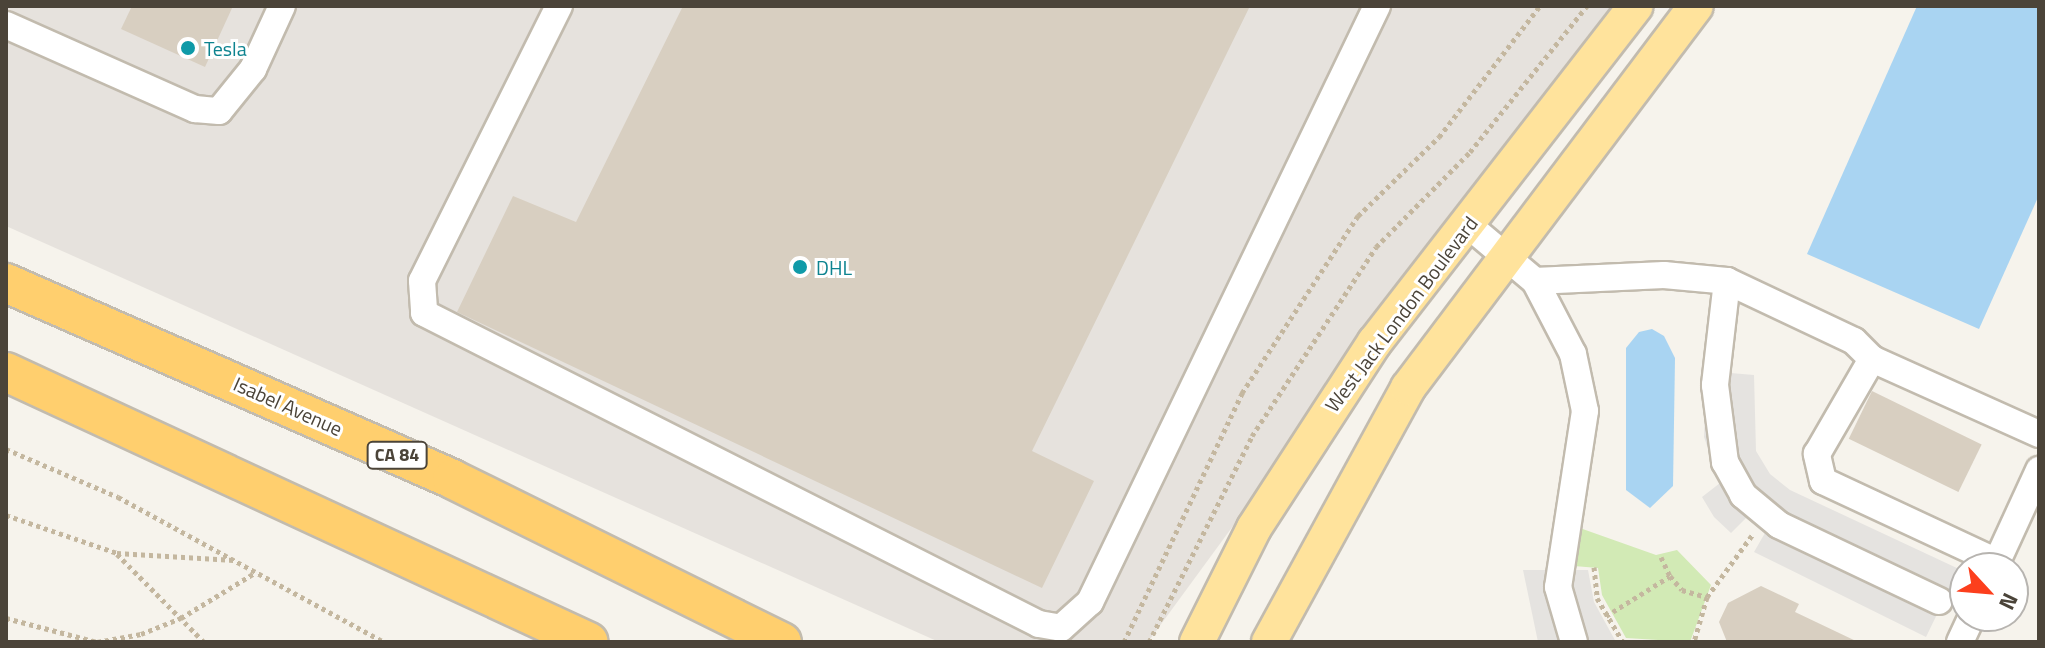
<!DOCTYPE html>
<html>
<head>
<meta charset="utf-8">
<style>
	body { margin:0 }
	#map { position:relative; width:2045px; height:648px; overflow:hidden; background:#f6f3ec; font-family:"Titillium Web",sans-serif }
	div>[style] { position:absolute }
	.industrial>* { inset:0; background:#e6e2dd }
	.green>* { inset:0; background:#d2eab5 }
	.parking>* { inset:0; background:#e5e3e0 }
	.water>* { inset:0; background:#a9d4f2 }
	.building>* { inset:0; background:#d8cfc1; transform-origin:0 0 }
	.path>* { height:5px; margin-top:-2.5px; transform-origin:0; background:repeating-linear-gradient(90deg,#c4b79f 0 4px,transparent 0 8px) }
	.roads { filter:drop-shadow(2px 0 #c2bbae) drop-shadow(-2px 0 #c2bbae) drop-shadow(0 2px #c2bbae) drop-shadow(0 -2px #c2bbae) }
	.minor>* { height:26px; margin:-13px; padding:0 13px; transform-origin:13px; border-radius:13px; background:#fff }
	.major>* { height:34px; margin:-17px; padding:0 17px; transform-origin:17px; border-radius:17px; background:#ffe39c }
	.highway>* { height:38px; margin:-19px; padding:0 19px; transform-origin:19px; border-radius:19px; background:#ffcf6e }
	.dots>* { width:22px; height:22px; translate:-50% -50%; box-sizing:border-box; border:4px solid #fff; border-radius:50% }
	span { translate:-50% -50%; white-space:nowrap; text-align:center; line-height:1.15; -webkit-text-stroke:6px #fff; paint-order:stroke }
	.shield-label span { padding:2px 6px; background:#fff; border:2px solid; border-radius:6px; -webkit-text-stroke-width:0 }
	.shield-label { font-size:18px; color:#4b4439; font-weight:700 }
	.culture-label { font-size:20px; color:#0d838f }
	.left { translate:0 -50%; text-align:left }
	.street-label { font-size:20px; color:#4b4439 }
	.frame { position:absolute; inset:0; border:8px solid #4b4439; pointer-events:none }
	.north { position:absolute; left:1949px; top:552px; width:80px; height:80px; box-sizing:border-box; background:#fff; border:2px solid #b7b4b0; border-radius:50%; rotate:116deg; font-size:22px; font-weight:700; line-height:32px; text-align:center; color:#4b4439 }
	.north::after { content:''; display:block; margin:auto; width:28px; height:36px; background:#fc3f1d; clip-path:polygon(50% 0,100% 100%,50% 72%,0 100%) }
</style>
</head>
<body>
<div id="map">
	<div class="industrial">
		<i style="clip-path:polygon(6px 6px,1614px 6px,1148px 642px,939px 642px,6px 226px)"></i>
	</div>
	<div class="green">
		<i style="clip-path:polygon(1577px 527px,1656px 555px,1677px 550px,1711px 585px,1690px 642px,1626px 638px,1602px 595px,1598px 568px,1574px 566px)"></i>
	</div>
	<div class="parking">
		<i style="clip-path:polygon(1707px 371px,1754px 375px,1756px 451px,1770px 474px,1790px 490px,1959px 569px,1926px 637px,1754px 552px,1765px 533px,1746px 518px,1731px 533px,1714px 517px,1702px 497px,1720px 483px,1704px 437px)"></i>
		<i style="clip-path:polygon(1523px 570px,1588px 570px,1594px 602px,1616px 642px,1538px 642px)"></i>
	</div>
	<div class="water">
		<i style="clip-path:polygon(1917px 6px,2039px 6px,2039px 195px,1979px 329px,1807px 254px)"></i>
		<i style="clip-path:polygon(1652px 329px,1664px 336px,1675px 358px,1673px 486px,1650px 508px,1626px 490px,1626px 348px,1639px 332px)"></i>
	</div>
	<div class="building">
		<i style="clip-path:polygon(132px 6px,233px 6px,205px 67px,121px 29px)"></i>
		<i style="clip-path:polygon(683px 6px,1250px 6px,1032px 451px,1094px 481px,1042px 588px,457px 312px,513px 196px,576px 222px)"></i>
		<i style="left:1872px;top:391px;width:122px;height:53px;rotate:26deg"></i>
		<i style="clip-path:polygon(1761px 586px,1799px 604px,1795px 612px,1858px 642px,1727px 642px,1719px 622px,1728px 603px)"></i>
	</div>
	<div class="path">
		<i style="left:6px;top:449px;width:122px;rotate:23.2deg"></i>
		<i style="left:118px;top:497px;width:303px;rotate:28.6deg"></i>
		<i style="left:6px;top:515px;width:117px;rotate:18.9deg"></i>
		<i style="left:117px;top:553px;width:117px;rotate:3.4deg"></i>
		<i style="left:117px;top:554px;width:124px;rotate:45.3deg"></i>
		<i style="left:1661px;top:557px;width:21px;rotate:65deg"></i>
		<i style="left:1594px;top:567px;width:31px;rotate:84deg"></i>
		<i style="left:1597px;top:598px;width:51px;rotate:59.4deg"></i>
		<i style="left:1707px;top:597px;width:78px;rotate:-53.9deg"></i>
		<i style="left:1606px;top:616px;width:75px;rotate:-32deg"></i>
		<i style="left:1670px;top:576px;width:18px;rotate:49deg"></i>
		<i style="left:1682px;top:590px;width:26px;rotate:16deg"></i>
		<i style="left:1707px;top:597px;width:47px;rotate:106.1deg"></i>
		<i style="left:6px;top:618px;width:94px;rotate:14.8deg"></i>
		<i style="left:97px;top:642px;width:45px;rotate:-10.3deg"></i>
		<i style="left:141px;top:634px;width:43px;rotate:-21.8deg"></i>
		<i style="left:181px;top:618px;width:88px;rotate:-31.5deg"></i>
		<i style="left:1124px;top:642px;width:276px;rotate:-64.6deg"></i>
		<i style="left:1242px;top:393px;width:212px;rotate:-56.8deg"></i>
		<i style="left:1358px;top:216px;width:113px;rotate:-44.3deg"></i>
		<i style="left:1439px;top:137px;width:165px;rotate:-52.4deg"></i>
		<i style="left:1149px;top:642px;width:230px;rotate:-63.4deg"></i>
		<i style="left:1252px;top:436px;width:226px;rotate:-56.7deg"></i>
		<i style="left:1376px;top:247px;width:134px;rotate:-45.3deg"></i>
		<i style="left:1470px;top:152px;width:187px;rotate:-51.3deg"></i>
	</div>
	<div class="roads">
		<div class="minor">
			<i style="left:559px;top:6px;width:307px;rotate:116.5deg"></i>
			<i style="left:422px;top:281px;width:32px;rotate:86deg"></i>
			<i style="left:424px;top:313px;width:689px;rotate:26.83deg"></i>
			<i style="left:1039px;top:624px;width:22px;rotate:10deg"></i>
			<i style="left:1061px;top:628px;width:39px;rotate:-42deg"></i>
			<i style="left:1090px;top:602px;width:662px;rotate:-64.29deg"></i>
			<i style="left:6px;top:25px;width:207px;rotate:24deg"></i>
			<i style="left:195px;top:109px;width:24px;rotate:5deg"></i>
			<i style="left:219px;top:111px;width:54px;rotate:-51deg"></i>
			<i style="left:253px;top:69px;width:69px;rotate:-65.3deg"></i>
			<i style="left:1467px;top:224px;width:89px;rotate:40deg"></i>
			<i style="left:1535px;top:281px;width:129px;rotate:-2.7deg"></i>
			<i style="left:1664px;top:275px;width:63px;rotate:5.4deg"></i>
			<i style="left:1727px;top:281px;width:105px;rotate:96.6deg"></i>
			<i style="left:1715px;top:385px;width:78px;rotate:82.6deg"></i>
			<i style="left:1725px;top:462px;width:38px;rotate:61deg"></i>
			<i style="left:1743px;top:495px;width:47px;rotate:39.8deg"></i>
			<i style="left:1779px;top:525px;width:177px;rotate:25.4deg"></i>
			<i style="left:1535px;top:281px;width:82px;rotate:62.5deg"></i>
			<i style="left:1573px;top:354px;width:58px;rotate:78.1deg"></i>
			<i style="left:1585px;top:411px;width:178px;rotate:98.7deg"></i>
			<i style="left:1558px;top:587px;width:57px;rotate:73.8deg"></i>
			<i style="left:1727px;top:281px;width:140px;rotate:25.3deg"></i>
			<i style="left:1854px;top:341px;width:25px;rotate:45deg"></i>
			<i style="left:1997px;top:562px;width:192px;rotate:-155deg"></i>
			<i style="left:1823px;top:481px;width:28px;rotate:-103deg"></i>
			<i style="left:1817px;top:454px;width:110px;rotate:-59.9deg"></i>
			<i style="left:1872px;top:359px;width:183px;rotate:24.2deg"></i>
			<i style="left:1994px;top:568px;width:108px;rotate:-65.3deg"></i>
			<i style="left:1960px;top:642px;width:29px;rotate:-65deg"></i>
		</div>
		<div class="major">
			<i style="left:1197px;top:642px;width:127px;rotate:-63.4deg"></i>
			<i style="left:1254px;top:528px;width:222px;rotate:-57deg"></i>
			<i style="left:1375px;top:342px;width:425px;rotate:-52.2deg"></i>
			<i style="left:1269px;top:642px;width:290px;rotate:-61.3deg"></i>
			<i style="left:1408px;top:388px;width:478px;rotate:-53deg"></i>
		</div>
		<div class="highway">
			<i style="left:6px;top:283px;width:487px;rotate:23.7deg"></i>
			<i style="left:452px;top:479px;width:368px;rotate:26.3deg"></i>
			<i style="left:6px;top:372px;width:642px;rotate:24.85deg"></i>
		</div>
	</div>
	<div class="dots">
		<i style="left:188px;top:48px;background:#0f9aa8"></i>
		<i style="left:800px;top:267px;background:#0f9aa8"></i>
	</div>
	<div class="shield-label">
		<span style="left:397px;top:455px">CA 84</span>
	</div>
	<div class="culture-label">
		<span class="left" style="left:204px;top:48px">Tesla</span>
		<span class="left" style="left:816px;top:267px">DHL</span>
	</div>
	<div class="street-label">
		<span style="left:1401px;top:314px;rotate:-53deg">West Jack London Boulevard</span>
		<span style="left:288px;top:406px;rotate:24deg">Isabel Avenue</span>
	</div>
	<div class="frame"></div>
	<div class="north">N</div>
</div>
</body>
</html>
